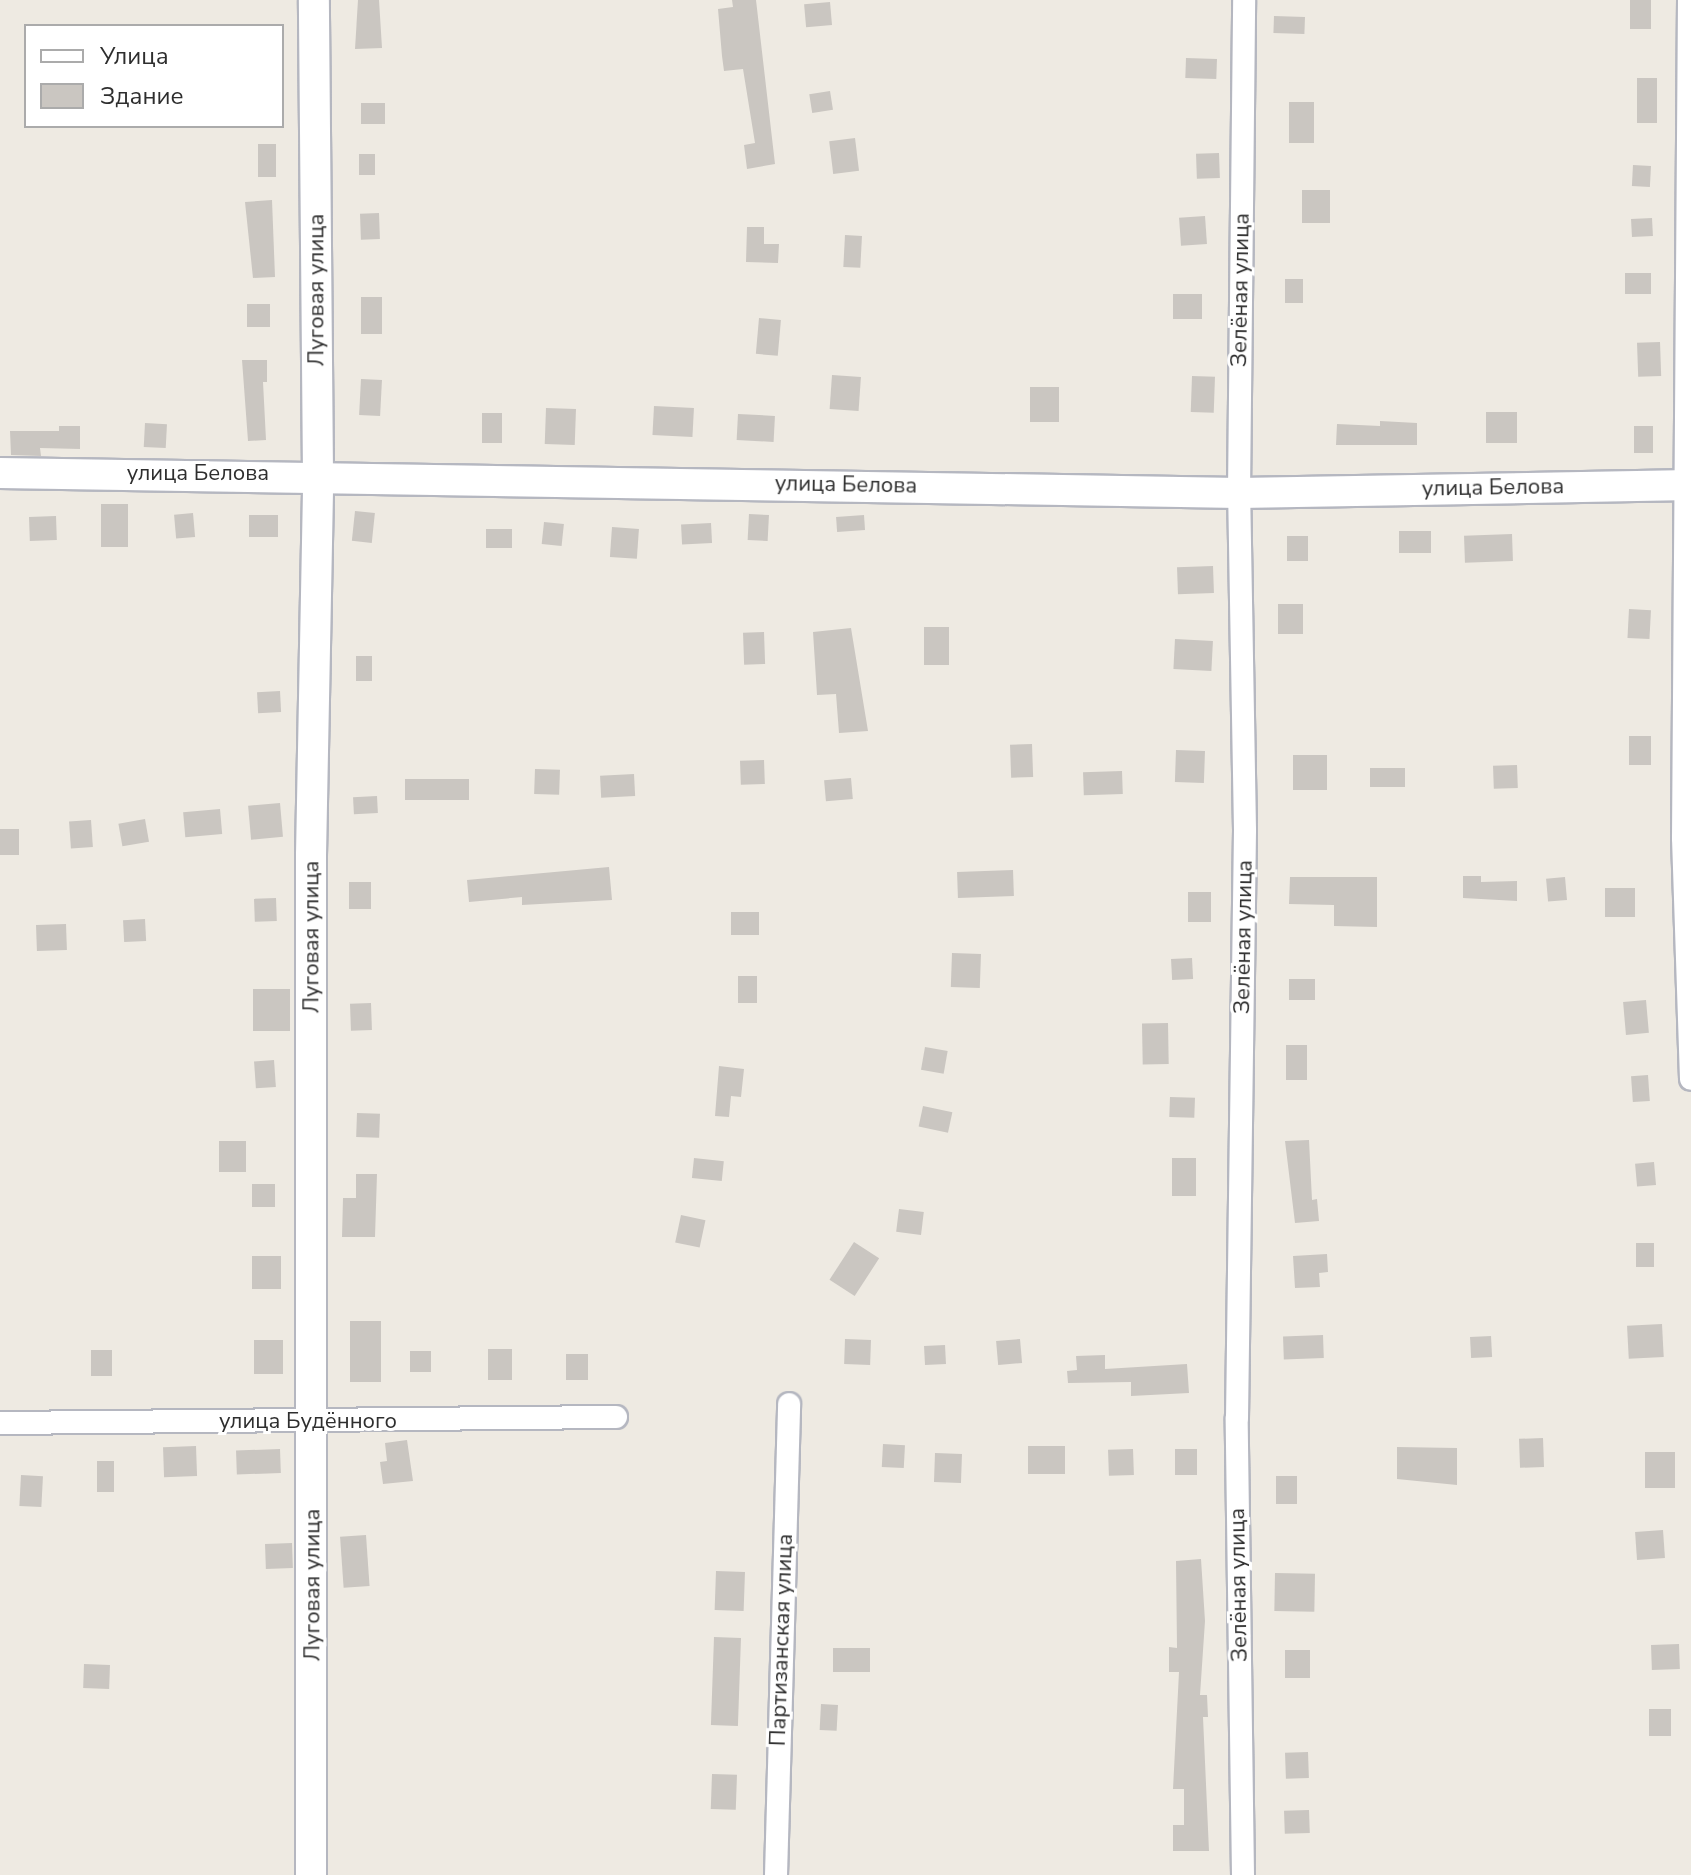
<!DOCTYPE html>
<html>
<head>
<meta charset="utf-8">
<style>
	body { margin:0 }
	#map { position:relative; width:1691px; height:1875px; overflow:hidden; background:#eeeae2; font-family:"Nunito Sans",sans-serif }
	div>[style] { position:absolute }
	.building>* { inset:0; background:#cac6c1; transform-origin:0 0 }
	.roads { filter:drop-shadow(2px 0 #b5b7c0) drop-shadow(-2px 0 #b5b7c0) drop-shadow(0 2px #b5b7c0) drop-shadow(0 -2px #b5b7c0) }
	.street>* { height:22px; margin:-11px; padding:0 11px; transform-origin:11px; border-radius:11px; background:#fff }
	.secondary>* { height:30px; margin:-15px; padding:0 15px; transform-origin:15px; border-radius:15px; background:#fff }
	span { translate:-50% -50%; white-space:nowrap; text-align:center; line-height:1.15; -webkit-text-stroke:6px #fff; paint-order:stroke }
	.street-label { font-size:22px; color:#2e2e2e }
	.legend { position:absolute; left:24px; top:24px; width:260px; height:104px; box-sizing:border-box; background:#fff; border:2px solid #ababab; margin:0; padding:10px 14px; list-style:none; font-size:24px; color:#2e2e2e }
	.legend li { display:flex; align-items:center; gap:16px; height:40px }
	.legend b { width:40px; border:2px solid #ababab }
</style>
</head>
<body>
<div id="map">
	<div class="building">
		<i style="clip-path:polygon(358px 0,379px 0,382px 48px,355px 49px)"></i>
		<i style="clip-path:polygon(732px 0,756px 0,775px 164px,747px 169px,744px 145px,755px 143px,743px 69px,724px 71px,722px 56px,718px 9px,733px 7px)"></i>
		<i style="left:1630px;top:0;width:21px;height:29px"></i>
		<i style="left:830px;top:2px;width:23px;height:26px;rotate:85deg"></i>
		<i style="left:1274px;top:16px;width:31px;height:17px;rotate:2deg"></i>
		<i style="left:1186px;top:58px;width:31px;height:20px;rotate:2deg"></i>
		<i style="left:1637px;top:78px;width:20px;height:45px"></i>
		<i style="left:830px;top:91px;width:19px;height:21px;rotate:81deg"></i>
		<i style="left:1289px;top:102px;width:25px;height:41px"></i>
		<i style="left:361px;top:103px;width:24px;height:21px"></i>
		<i style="left:855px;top:138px;width:33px;height:26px;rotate:83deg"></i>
		<i style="left:258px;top:144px;width:18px;height:33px"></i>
		<i style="left:1219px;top:153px;width:25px;height:23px;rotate:88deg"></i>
		<i style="left:359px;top:154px;width:16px;height:21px"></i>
		<i style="left:1633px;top:165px;width:18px;height:21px;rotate:3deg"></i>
		<i style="left:1302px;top:190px;width:28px;height:33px"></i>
		<i style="clip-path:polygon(272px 200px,275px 277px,253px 278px,245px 202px)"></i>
		<i style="left:379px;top:213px;width:26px;height:19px;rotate:88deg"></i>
		<i style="left:1205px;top:216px;width:28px;height:26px;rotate:86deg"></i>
		<i style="left:1652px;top:218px;width:18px;height:21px;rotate:87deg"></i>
		<i style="clip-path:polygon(747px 227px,764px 227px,764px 244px,779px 244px,778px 263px,746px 262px)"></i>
		<i style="left:845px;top:235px;width:17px;height:32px;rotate:3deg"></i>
		<i style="left:1625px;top:273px;width:26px;height:21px"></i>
		<i style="left:1285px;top:279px;width:18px;height:24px"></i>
		<i style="left:1173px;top:294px;width:29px;height:25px"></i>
		<i style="left:361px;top:297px;width:21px;height:37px"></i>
		<i style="left:247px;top:304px;width:23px;height:23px"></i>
		<i style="left:759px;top:318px;width:22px;height:36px;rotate:5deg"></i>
		<i style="left:1660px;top:342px;width:34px;height:23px;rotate:88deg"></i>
		<i style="clip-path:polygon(242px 360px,267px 360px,267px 382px,263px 382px,266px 440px,248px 441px)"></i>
		<i style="left:832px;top:375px;width:29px;height:34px;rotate:4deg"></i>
		<i style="left:1192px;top:376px;width:23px;height:36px;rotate:2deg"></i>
		<i style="left:361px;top:379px;width:21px;height:36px;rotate:3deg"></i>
		<i style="left:1030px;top:387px;width:29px;height:35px"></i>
		<i style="left:654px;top:406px;width:40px;height:29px;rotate:3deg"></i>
		<i style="left:546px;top:408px;width:30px;height:36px;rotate:2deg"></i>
		<i style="left:1486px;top:412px;width:31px;height:31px"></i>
		<i style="left:482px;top:413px;width:20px;height:30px"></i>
		<i style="left:738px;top:414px;width:37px;height:26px;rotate:3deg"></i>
		<i style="clip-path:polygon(1380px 421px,1417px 423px,1417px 445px,1336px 445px,1337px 424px,1380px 426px)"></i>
		<i style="left:145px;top:423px;width:22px;height:24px;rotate:3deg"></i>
		<i style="clip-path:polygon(59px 426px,80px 426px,80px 449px,40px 448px,41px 456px,11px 455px,10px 431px,59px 431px)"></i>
		<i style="left:1634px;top:426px;width:19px;height:27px"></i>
		<i style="left:101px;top:504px;width:27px;height:43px"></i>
		<i style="left:355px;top:511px;width:20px;height:30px;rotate:6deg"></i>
		<i style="left:193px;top:513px;width:24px;height:19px;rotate:85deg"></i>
		<i style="left:749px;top:514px;width:20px;height:26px;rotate:3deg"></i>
		<i style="left:249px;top:515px;width:29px;height:22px"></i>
		<i style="left:864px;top:515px;width:15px;height:28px;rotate:86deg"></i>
		<i style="left:56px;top:516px;width:24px;height:27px;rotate:88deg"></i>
		<i style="left:544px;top:522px;width:20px;height:22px;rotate:6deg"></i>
		<i style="left:711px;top:523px;width:20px;height:30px;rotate:87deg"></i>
		<i style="left:612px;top:527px;width:27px;height:30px;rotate:4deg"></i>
		<i style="left:486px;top:529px;width:26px;height:19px"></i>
		<i style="left:1399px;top:531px;width:32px;height:22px"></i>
		<i style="left:1512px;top:534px;width:27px;height:48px;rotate:88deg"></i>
		<i style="left:1287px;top:536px;width:21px;height:25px"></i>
		<i style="left:1213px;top:566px;width:27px;height:36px;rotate:88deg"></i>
		<i style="left:1278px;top:604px;width:25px;height:30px"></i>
		<i style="left:1629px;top:609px;width:22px;height:29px;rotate:3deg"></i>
		<i style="left:924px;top:627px;width:25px;height:38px"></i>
		<i style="clip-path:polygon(851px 628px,868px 731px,839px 733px,836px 694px,817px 695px,813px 632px)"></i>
		<i style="left:764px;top:632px;width:32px;height:21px;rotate:88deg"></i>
		<i style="left:1175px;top:639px;width:38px;height:30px;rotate:3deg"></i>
		<i style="left:356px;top:656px;width:16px;height:25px"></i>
		<i style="left:280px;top:691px;width:21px;height:23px;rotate:87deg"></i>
		<i style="left:1629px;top:736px;width:22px;height:29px"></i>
		<i style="left:1032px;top:744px;width:33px;height:22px;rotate:88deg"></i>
		<i style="left:1176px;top:750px;width:29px;height:32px;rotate:2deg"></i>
		<i style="left:1293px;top:755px;width:34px;height:35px"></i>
		<i style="left:764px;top:760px;width:24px;height:24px;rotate:88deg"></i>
		<i style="left:1517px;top:765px;width:23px;height:24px;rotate:88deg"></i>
		<i style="left:1370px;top:768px;width:35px;height:19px"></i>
		<i style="left:535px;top:769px;width:25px;height:25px;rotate:2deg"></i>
		<i style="left:1122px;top:771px;width:23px;height:39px;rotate:88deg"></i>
		<i style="left:634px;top:774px;width:22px;height:34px;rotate:87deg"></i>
		<i style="left:851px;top:778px;width:21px;height:27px;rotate:85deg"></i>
		<i style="left:469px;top:779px;width:21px;height:64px;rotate:90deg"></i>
		<i style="left:377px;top:796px;width:17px;height:24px;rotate:87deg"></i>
		<i style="left:280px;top:803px;width:34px;height:32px;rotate:85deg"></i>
		<i style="left:220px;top:809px;width:25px;height:37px;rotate:85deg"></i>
		<i style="left:145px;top:819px;width:23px;height:27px;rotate:80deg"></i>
		<i style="left:91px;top:820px;width:27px;height:22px;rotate:86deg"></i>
		<i style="left:0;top:829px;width:19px;height:26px"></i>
		<i style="clip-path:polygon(609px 867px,612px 900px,522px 905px,522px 897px,469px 902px,467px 880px)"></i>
		<i style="left:1013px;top:870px;width:26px;height:56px;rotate:88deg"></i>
		<i style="clip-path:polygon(1463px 876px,1481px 876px,1481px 882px,1517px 881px,1517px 901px,1463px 898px)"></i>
		<i style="clip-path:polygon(1290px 877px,1377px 877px,1377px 927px,1334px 926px,1334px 905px,1289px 904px)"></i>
		<i style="left:1565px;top:877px;width:23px;height:19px;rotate:85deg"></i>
		<i style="left:349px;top:882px;width:22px;height:27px"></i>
		<i style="left:1605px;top:888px;width:30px;height:29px"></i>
		<i style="left:1188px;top:892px;width:23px;height:30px"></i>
		<i style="left:276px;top:898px;width:23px;height:22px;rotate:88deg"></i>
		<i style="left:731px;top:912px;width:28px;height:23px"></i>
		<i style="left:145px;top:919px;width:22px;height:22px;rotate:87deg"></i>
		<i style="left:66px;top:924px;width:26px;height:30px;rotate:88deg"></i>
		<i style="left:952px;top:953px;width:29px;height:34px;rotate:2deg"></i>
		<i style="left:1192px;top:958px;width:21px;height:21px;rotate:87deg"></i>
		<i style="left:738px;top:976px;width:19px;height:27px"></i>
		<i style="left:1315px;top:979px;width:21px;height:26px;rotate:90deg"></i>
		<i style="left:253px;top:989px;width:37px;height:42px"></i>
		<i style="left:1646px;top:1000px;width:33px;height:23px;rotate:85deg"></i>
		<i style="left:371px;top:1003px;width:27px;height:21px;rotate:88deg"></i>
		<i style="left:1168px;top:1023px;width:41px;height:26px;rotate:89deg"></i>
		<i style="left:1286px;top:1045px;width:21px;height:35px"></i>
		<i style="left:925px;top:1047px;width:23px;height:23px;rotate:10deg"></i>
		<i style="left:274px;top:1060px;width:27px;height:20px;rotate:86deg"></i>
		<i style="clip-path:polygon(719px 1066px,744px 1069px,741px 1097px,731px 1096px,729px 1117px,715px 1116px)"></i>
		<i style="left:1648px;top:1075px;width:26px;height:17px;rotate:86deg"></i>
		<i style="left:1170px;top:1097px;width:25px;height:20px;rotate:2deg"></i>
		<i style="left:923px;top:1106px;width:30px;height:21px;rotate:12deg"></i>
		<i style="left:357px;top:1113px;width:23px;height:24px;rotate:2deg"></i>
		<i style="clip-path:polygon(1309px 1140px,1312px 1200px,1317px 1199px,1319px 1221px,1295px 1223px,1285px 1141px)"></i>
		<i style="left:219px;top:1141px;width:27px;height:31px"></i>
		<i style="left:694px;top:1158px;width:30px;height:20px;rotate:6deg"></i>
		<i style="left:1172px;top:1158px;width:24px;height:38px"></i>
		<i style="left:1654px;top:1162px;width:23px;height:19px;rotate:85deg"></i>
		<i style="clip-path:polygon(356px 1174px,377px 1174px,375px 1237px,342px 1237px,343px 1198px,356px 1198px)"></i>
		<i style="left:252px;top:1184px;width:23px;height:23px"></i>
		<i style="left:899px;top:1209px;width:25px;height:23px;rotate:7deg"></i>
		<i style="left:681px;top:1215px;width:25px;height:28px;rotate:12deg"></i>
		<i style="left:854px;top:1242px;width:30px;height:45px;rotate:33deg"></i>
		<i style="left:1636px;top:1243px;width:18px;height:24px"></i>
		<i style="clip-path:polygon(1327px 1254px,1328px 1272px,1319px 1273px,1320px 1287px,1295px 1288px,1293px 1256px)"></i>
		<i style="left:252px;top:1256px;width:29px;height:33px"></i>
		<i style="left:350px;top:1321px;width:31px;height:61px"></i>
		<i style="left:1662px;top:1324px;width:33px;height:35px;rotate:87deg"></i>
		<i style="left:1323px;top:1335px;width:23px;height:40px;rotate:88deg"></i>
		<i style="left:1491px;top:1336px;width:21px;height:21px;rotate:87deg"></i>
		<i style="left:845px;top:1339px;width:26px;height:25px;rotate:2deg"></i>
		<i style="left:1020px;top:1339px;width:24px;height:24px;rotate:85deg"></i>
		<i style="left:254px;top:1340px;width:29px;height:34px"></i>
		<i style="left:945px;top:1345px;width:19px;height:21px;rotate:87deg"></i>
		<i style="left:488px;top:1349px;width:24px;height:31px"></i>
		<i style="left:91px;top:1350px;width:21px;height:26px"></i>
		<i style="left:410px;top:1351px;width:21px;height:21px"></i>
		<i style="left:566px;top:1354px;width:22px;height:26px"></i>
		<i style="clip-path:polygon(1105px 1355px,1105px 1369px,1187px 1364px,1189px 1393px,1131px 1396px,1131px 1382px,1068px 1383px,1067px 1371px,1077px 1370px,1076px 1356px)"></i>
		<i style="left:1543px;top:1438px;width:29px;height:24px;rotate:88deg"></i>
		<i style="clip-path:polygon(407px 1440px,413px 1481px,383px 1484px,380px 1462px,387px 1461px,385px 1443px)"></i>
		<i style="left:883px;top:1444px;width:22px;height:23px;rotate:3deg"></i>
		<i style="left:196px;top:1446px;width:30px;height:33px;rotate:88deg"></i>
		<i style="left:1028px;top:1446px;width:37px;height:28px"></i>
		<i style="clip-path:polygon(1397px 1447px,1457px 1448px,1457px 1485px,1397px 1479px)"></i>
		<i style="left:280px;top:1449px;width:24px;height:44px;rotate:88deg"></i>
		<i style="left:1133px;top:1449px;width:26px;height:25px;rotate:88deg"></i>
		<i style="left:1175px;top:1449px;width:22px;height:26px"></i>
		<i style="left:1645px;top:1452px;width:30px;height:36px"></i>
		<i style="left:935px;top:1453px;width:27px;height:29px;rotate:2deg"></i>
		<i style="left:97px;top:1461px;width:17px;height:31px"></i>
		<i style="left:21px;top:1475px;width:22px;height:31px;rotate:3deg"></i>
		<i style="left:1276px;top:1476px;width:21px;height:28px"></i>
		<i style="left:1663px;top:1530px;width:28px;height:28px;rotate:86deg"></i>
		<i style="left:366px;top:1535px;width:51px;height:26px;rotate:86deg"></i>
		<i style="left:292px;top:1543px;width:25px;height:27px;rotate:88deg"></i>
		<i style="clip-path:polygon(1201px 1559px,1205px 1621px,1200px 1695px,1207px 1695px,1208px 1717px,1203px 1717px,1209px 1851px,1173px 1851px,1173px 1825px,1184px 1825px,1184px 1789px,1173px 1789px,1179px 1672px,1169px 1672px,1169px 1647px,1177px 1648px,1176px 1561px)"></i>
		<i style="left:716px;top:1571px;width:29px;height:39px;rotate:2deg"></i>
		<i style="left:1275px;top:1573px;width:40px;height:38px;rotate:1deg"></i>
		<i style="left:714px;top:1637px;width:27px;height:88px;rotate:2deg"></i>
		<i style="left:1679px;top:1644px;width:25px;height:28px;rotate:88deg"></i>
		<i style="left:833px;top:1648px;width:37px;height:24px"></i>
		<i style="left:1285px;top:1650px;width:25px;height:28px"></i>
		<i style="left:84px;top:1664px;width:26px;height:24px;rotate:2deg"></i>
		<i style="left:821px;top:1704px;width:17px;height:26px;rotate:3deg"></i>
		<i style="left:1649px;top:1709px;width:22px;height:27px"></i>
		<i style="left:1308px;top:1752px;width:26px;height:23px;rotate:88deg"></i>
		<i style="left:712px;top:1774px;width:25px;height:35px;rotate:2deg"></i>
		<i style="left:1309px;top:1810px;width:23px;height:25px;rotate:88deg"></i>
	</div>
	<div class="roads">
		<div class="street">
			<i style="left:1689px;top:0;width:838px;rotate:90.41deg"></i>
			<i style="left:1683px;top:838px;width:241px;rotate:88.1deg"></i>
			<i style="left:0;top:1423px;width:616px;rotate:-0.56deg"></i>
			<i style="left:776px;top:1875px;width:471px;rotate:-88.4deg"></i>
			<i style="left:1243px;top:1875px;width:457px;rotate:-90.8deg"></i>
			<i style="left:1237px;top:1418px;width:588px;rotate:-89.22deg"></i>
			<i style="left:1245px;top:830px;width:337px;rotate:-91deg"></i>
			<i style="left:1239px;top:493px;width:493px;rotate:-89.4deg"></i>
		</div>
		<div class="secondary">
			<i style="left:0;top:473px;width:1239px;rotate:0.92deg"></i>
			<i style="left:1239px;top:493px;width:452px;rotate:-1deg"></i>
			<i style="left:311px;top:1875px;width:1020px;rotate:-90deg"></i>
			<i style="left:311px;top:855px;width:381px;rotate:-88.9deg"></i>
			<i style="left:318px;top:474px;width:474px;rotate:-90.5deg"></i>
		</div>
	</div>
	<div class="street-label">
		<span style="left:317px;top:290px;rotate:-90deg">Луговая улица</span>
		<span style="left:1241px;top:290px;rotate:-89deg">Зелёная улица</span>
		<span style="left:198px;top:474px">улица Белова</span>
		<span style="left:846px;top:485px;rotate:1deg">улица Белова</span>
		<span style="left:1493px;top:488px;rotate:-1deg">улица Белова</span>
		<span style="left:312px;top:937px;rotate:-90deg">Луговая улица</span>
		<span style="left:1244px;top:937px;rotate:-89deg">Зелёная улица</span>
		<span style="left:308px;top:1422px">улица Будённого</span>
		<span style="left:313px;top:1585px;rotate:-90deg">Луговая улица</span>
		<span style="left:1239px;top:1585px;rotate:-91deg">Зелёная улица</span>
		<span style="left:782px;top:1640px;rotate:-88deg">Партизанская улица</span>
	</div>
	<ul class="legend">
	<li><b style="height:10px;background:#fff"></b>Улица</li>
	<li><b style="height:22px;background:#cac6c1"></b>Здание</li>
	</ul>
</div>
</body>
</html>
